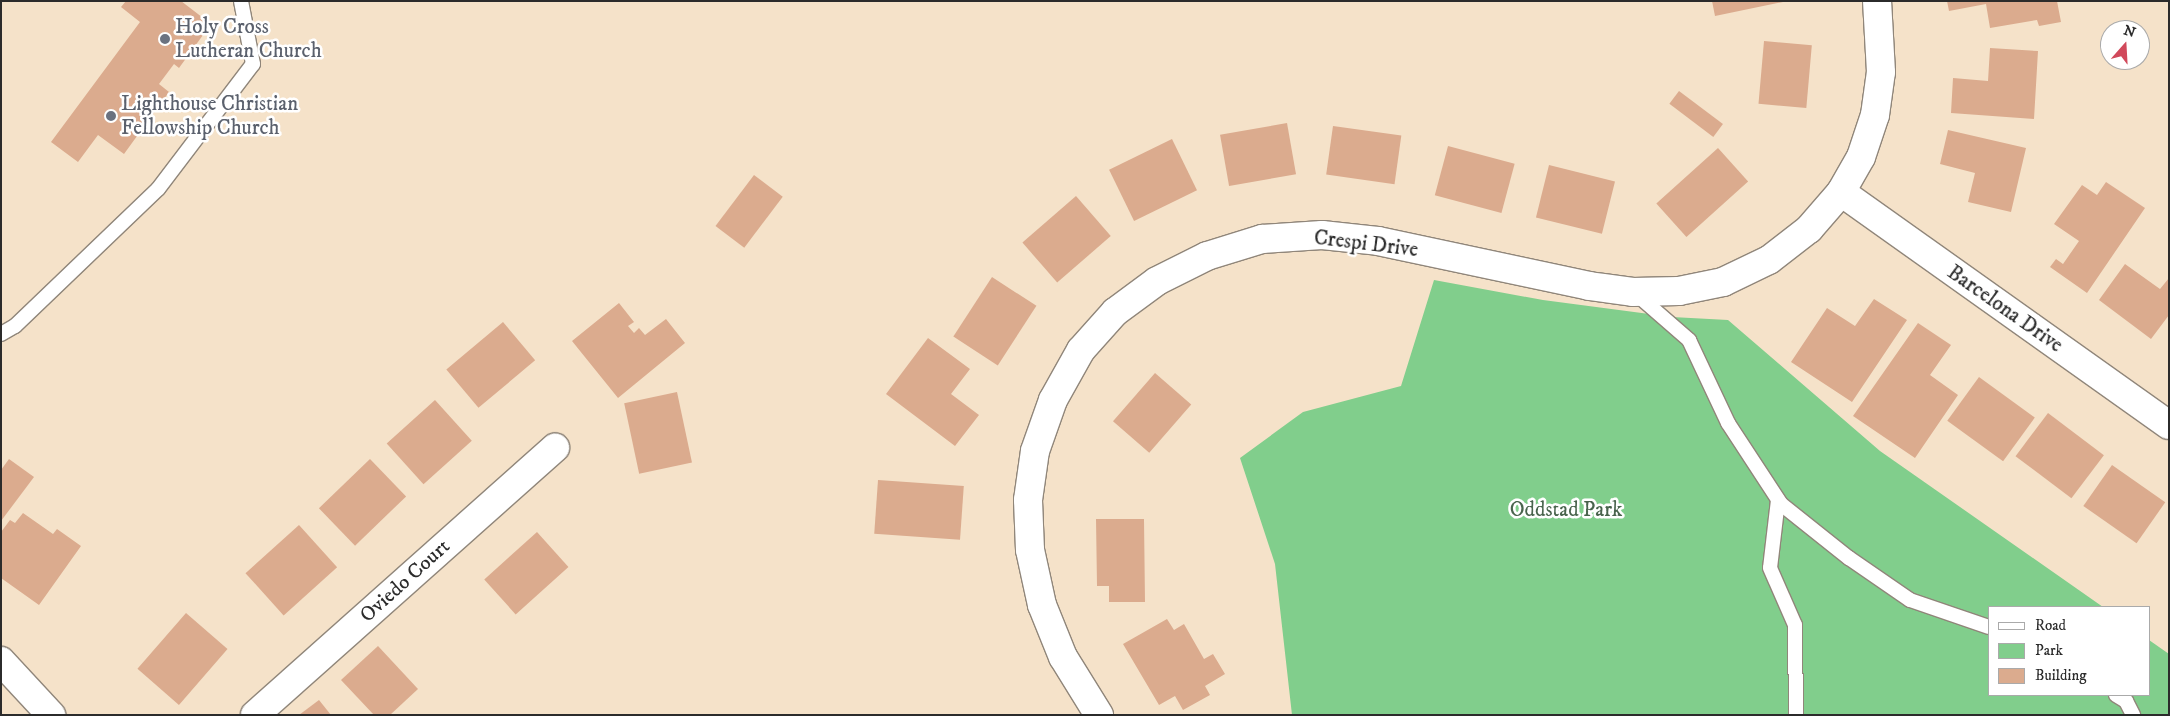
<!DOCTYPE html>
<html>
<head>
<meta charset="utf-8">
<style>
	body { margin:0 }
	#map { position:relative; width:2170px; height:716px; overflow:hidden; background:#f5e2c9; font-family:"IM FELL DW Pica",serif }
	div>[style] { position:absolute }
	.green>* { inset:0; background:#81ce8c }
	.building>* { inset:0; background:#dbab8e; transform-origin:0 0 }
	.roads { filter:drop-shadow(1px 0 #90867a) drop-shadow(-1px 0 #90867a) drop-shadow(0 1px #90867a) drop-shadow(0 -1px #90867a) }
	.service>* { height:14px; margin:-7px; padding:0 7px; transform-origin:7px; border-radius:7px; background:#fff }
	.minor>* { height:28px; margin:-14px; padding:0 14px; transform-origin:14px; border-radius:14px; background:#fff }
	.tertiary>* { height:28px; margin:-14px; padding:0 14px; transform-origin:14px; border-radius:14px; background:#fff }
	.dots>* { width:14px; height:14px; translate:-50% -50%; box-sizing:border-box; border:2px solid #fff; border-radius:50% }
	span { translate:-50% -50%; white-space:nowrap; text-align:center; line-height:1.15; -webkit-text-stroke:5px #fff; paint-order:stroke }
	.worship-label { font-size:21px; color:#5b616d }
	.left { translate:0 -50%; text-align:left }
	.street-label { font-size:21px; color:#2b2b2b }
	.park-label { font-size:21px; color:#49644d }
	.frame { position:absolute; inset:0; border:2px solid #2b2b2b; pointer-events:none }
	.legend { position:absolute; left:1988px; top:606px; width:162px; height:90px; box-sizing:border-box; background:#fff; border:1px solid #aaa; margin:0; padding:6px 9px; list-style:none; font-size:15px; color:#2b2b2b }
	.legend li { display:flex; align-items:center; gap:10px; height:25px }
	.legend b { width:25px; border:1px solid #aaa }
	.north { position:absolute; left:2100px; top:20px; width:50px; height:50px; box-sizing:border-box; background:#fff; border:1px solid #aaa; border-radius:50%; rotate:19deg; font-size:14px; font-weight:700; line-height:20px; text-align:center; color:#2b2b2b }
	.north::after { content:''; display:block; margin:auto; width:18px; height:22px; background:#d1495b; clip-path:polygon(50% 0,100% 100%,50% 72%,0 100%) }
</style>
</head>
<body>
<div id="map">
	<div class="green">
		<i style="clip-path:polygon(1434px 280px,1543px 300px,1672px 317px,1728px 320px,1880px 451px,2103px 607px,1989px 607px,1989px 695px,2149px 695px,2149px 640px,2169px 654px,2169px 715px,1292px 715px,1275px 564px,1240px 458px,1303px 412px,1401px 386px)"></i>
	</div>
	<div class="building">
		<i style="clip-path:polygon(126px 1px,181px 1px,211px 24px,179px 68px,174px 64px,159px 84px,169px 92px,124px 154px,98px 135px,78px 162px,51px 142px,140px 22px,121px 7px)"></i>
		<i style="clip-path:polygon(1712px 1px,1783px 1px,1783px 2px,1715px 16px)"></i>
		<i style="clip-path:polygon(1947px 1px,2057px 1px,2061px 22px,2039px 26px,2037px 20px,1990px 28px,1986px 4px,1949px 11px)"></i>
		<i style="left:1764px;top:41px;width:48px;height:63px;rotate:5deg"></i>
		<i style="clip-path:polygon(1990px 48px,2038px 51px,2034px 119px,1951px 113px,1953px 78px,1988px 81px)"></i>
		<i style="left:1679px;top:91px;width:55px;height:16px;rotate:37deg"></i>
		<i style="left:1287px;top:123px;width:52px;height:68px;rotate:80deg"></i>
		<i style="left:1333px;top:126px;width:69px;height:49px;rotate:8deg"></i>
		<i style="clip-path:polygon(1948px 130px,2026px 148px,2011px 212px,1968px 202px,1975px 173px,1940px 164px)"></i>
		<i style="left:1172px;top:139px;width:57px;height:70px;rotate:64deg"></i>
		<i style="left:1448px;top:146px;width:69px;height:51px;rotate:15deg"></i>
		<i style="left:1718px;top:148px;width:45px;height:83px;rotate:48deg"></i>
		<i style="left:1549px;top:165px;width:68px;height:54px;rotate:14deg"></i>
		<i style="left:754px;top:175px;width:36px;height:64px;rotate:37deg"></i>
		<i style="clip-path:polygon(2106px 182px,2145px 208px,2087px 293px,2050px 267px,2056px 259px,2063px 264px,2079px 241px,2054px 224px,2082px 185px,2097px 195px)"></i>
		<i style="left:1076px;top:196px;width:53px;height:71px;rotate:49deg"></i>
		<i style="clip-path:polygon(2125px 264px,2160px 289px,2169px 278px,2169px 315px,2151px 339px,2099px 300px)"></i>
		<i style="left:992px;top:277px;width:53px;height:71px;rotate:33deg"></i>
		<i style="clip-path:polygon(1874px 299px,1907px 320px,1852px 402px,1791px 362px,1827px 308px,1855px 326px)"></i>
		<i style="clip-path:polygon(619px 303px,634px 322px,628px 326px,634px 333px,639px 328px,645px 335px,666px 319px,685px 343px,618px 398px,572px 341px)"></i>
		<i style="left:503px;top:322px;width:50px;height:74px;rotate:50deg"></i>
		<i style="clip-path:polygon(1918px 323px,1951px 345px,1930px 375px,1958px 395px,1915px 458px,1853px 416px)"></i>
		<i style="clip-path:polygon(928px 338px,970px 369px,951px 394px,979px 415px,955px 446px,886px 394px)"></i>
		<i style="left:1155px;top:373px;width:48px;height:64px;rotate:41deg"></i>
		<i style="left:1979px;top:377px;width:69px;height:54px;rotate:36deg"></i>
		<i style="left:677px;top:392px;width:72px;height:54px;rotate:78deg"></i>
		<i style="left:435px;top:400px;width:55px;height:65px;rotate:48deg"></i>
		<i style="left:2048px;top:413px;width:70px;height:54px;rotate:37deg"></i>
		<i style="clip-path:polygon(9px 459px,34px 477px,1px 521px,1px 470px)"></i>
		<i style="left:370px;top:459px;width:52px;height:71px;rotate:46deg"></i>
		<i style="left:2112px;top:465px;width:65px;height:50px;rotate:35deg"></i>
		<i style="left:878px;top:480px;width:86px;height:54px;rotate:4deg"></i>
		<i style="clip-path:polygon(23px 513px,53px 534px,57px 529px,81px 546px,39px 605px,1px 578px,1px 532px,10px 520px,15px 523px)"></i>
		<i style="clip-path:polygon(1096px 519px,1144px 519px,1145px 602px,1109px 602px,1109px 586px,1097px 586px)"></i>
		<i style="left:299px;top:525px;width:57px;height:72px;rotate:48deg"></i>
		<i style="left:537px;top:532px;width:47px;height:71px;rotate:48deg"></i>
		<i style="left:186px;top:613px;width:55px;height:74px;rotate:41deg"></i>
		<i style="clip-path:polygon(1167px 619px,1174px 630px,1184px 624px,1204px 659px,1213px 654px,1225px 674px,1205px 686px,1210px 695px,1183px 710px,1175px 696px,1159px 705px,1123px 644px)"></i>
		<i style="clip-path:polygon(378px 646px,418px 689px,390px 715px,374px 715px,341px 680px)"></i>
		<i style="clip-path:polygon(319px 700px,331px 715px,299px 715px)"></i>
	</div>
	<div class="roads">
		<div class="service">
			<i style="left:1635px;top:293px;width:72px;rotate:41deg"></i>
			<i style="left:1689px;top:340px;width:92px;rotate:64.8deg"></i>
			<i style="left:1728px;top:423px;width:97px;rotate:56.8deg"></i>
			<i style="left:1781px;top:504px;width:87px;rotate:38.5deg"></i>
			<i style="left:1849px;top:558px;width:74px;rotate:34.5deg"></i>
			<i style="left:1910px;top:600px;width:83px;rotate:18.9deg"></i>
			<i style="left:1px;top:334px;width:16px;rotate:-30deg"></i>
			<i style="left:15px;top:326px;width:198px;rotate:-43.8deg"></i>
			<i style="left:158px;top:189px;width:157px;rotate:-52.8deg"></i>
			<i style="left:253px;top:64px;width:64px;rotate:-100.8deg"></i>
			<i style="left:1778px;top:500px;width:68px;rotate:96.7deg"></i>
			<i style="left:1770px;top:568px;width:62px;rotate:66.3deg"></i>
			<i style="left:1795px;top:625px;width:90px;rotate:89.4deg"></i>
			<i style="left:2116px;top:695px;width:12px;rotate:31deg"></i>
			<i style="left:2126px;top:701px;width:16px;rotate:63deg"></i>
		</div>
		<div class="minor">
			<i style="left:1841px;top:192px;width:402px;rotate:35.4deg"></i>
			<i style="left:1px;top:661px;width:74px;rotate:47.2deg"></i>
			<i style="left:255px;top:715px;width:402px;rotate:-41.7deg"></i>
		</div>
		<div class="tertiary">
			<i style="left:1099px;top:715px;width:68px;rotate:-121.8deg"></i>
			<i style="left:1063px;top:657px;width:56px;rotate:-112deg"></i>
			<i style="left:1042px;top:605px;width:56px;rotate:-102.3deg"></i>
			<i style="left:1030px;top:550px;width:50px;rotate:-92.3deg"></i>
			<i style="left:1028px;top:500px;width:49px;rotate:-81.9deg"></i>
			<i style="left:1035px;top:451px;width:54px;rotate:-70.6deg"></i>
			<i style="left:1053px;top:400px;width:57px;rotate:-60.8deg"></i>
			<i style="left:1081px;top:350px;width:51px;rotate:-48.2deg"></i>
			<i style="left:1115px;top:312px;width:52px;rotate:-36.4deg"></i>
			<i style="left:1157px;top:281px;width:56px;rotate:-26.6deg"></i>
			<i style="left:1207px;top:256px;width:58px;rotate:-17.2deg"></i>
			<i style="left:1262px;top:239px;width:60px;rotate:-3.8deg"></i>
			<i style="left:1322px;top:235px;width:56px;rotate:6.1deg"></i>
			<i style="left:1378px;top:241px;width:216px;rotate:12deg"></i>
			<i style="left:1589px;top:286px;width:44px;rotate:7.8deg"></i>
			<i style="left:1633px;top:292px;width:46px;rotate:-1.2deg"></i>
			<i style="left:1679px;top:291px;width:45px;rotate:-11.6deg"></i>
			<i style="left:1723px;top:282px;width:51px;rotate:-25.6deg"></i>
			<i style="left:1769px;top:260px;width:51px;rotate:-37.8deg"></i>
			<i style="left:1809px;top:229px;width:49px;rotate:-49.1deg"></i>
			<i style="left:1841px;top:192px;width:40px;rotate:-60.3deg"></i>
			<i style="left:1861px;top:157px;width:44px;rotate:-71.6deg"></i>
			<i style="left:1875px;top:115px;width:43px;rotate:-82.1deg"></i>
			<i style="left:1881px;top:72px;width:71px;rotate:-93.2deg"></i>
		</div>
	</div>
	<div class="dots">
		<i style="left:165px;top:39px;background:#6b7280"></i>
		<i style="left:111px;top:116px;background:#6b7280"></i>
	</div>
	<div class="worship-label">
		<span class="left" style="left:175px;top:39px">Holy Cross<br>Lutheran Church</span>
		<span class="left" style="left:121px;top:116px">Lighthouse Christian<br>Fellowship Church</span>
	</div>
	<div class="street-label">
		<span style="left:1366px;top:244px;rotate:7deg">Crespi Drive</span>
		<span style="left:2005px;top:309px;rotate:35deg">Barcelona Drive</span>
		<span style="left:405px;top:581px;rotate:-42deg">Oviedo Court</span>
	</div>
	<div class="park-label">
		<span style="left:1566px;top:510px">Oddstad Park</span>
	</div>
	<div class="frame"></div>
	<ul class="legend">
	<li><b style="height:6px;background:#fff"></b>Road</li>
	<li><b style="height:14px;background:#81ce8c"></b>Park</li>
	<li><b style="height:14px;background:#dbab8e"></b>Building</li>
	</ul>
	<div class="north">N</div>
</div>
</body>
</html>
